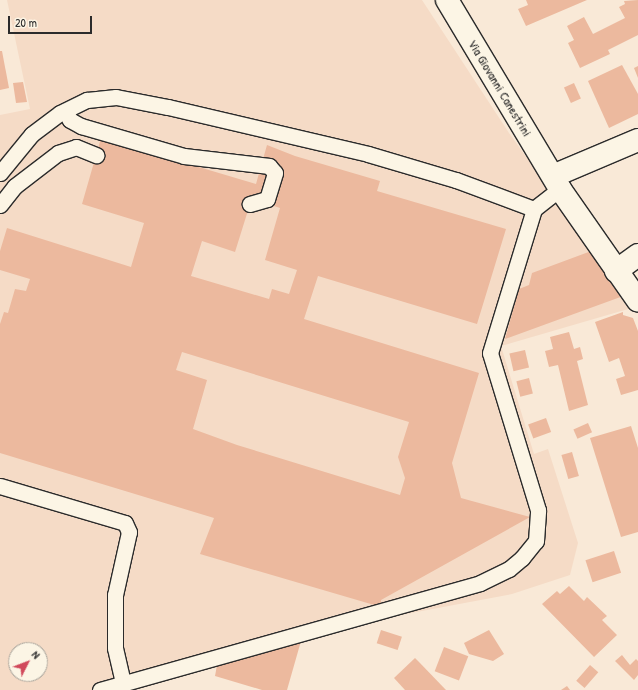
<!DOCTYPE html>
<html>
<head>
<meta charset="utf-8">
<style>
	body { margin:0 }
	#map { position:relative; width:638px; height:690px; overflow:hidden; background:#f9e9d7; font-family:"Patrick Hand",sans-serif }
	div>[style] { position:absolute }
	.built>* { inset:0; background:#f5dbc6 }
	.building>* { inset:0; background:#ecb99e; transform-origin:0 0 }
	.roads { filter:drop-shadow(1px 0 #2b2b2b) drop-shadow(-1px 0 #2b2b2b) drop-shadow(0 1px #2b2b2b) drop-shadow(0 -1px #2b2b2b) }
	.service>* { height:15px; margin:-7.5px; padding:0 7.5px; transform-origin:7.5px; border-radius:7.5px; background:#fcf5e5 }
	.minor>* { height:22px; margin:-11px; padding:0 11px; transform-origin:11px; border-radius:11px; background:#fcf5e5 }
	span { translate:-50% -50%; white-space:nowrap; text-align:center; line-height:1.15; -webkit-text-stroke:3px #fcf5e5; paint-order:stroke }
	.street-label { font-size:13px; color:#2b2b2b }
	.north { position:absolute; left:8px; top:642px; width:40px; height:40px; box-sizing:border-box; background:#fcf5e5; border:1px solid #a8a49b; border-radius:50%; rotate:48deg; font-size:11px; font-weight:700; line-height:16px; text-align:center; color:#2b2b2b }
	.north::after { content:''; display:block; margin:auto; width:14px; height:18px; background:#d1495b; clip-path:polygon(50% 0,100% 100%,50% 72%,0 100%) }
	.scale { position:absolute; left:8px; top:16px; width:84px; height:18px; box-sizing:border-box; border:2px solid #2b2b2b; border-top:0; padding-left:5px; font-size:12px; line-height:14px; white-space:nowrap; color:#2b2b2b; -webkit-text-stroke:3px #fcf5e5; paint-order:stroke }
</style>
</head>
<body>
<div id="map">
	<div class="built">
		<i style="clip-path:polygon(evenodd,7px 0,422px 0,509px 133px,635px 307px,501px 346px,534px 454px,548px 449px,578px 543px,570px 575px,512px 594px,363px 622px,117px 690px,0 690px,0 115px,30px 109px,7px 0,16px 650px,40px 650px,40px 674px,16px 674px,16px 650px)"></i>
	</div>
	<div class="building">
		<i style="clip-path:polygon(526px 0,587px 0,526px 26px,518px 9px,528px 5px)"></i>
		<i style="clip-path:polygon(638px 0,638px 35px,608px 50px,610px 54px,580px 68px,568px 43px,574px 40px,567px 26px,584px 17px,593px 34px,625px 18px,619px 7px,625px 4px,624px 1px)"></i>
		<i style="clip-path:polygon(0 51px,2px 51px,9px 88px,0 90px)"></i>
		<i style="clip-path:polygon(622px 65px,638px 94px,638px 114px,609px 128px,588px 81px)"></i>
		<i style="clip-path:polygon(638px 66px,638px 78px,634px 68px)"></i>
		<i style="clip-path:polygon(23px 82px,27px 102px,16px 103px,13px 83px)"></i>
		<i style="left:574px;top:83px;width:17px;height:11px;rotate:66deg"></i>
		<i style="clip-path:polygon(evenodd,101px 138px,256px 184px,267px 145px,295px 156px,380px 181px,377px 191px,506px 229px,477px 324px,318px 276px,304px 319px,479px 373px,452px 463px,461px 498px,530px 517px,381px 600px,381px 607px,200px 554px,214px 518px,0 453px,0 324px,4px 312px,8px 313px,15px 289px,26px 291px,30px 279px,0 270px,0 251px,7px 228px,131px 267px,144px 223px,82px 204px,101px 138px,250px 204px,268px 204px,280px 208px,265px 260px,297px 270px,289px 294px,272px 289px,269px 299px,191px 276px,202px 241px,235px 252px,250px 204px,101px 138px,182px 352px,409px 422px,398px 457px,405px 478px,400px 495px,237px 445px,193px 429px,207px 380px,176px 370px,182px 352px)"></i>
		<i style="clip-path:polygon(594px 250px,626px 295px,505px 339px,519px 289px,529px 285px,532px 273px)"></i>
		<i style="clip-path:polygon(623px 312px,623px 315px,633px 318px,638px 331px,638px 390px,621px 395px,616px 379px,625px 376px,619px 358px,609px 362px,595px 322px)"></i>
		<i style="clip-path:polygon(569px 332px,574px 349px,580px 347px,583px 359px,577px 361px,588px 405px,569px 411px,558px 365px,549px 367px,545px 351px,553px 349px,550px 337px)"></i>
		<i style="left:525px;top:350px;width:18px;height:16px;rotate:77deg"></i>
		<i style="left:529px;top:378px;width:16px;height:13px;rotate:76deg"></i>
		<i style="left:546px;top:418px;width:15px;height:19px;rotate:70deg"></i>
		<i style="left:588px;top:423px;width:10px;height:16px;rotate:66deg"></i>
		<i style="clip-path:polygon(631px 426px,638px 448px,638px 532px,621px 537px,590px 438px)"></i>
		<i style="left:572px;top:452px;width:25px;height:11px;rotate:74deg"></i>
		<i style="left:614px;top:551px;width:23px;height:30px;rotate:72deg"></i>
		<i style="clip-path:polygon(569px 586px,584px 601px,587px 597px,607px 616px,602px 620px,617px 635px,594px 657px,542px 604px,557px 591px,560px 594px)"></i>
		<i style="left:381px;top:630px;width:22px;height:14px;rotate:18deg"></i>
		<i style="clip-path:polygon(489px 630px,504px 654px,493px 661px,469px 654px,464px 643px)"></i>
		<i style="clip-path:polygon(301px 641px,287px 690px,262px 690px,215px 676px,217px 665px)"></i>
		<i style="left:444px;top:647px;width:26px;height:26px;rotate:21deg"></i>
		<i style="clip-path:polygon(622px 655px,630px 665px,636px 659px,638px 661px,638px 675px,634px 680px,615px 661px)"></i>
		<i style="clip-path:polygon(415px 658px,419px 662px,446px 690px,405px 690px,394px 678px)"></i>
		<i style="left:590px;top:665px;width:11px;height:21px;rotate:41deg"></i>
		<i style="clip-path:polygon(567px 686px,570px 690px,561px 690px)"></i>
	</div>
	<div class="roads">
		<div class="service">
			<i style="left:65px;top:111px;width:10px;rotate:61deg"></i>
			<i style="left:70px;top:120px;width:13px;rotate:29deg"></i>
			<i style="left:81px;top:126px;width:107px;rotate:16.2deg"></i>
			<i style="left:184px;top:156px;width:86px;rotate:6.7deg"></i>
			<i style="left:269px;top:166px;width:9px;rotate:49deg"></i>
			<i style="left:275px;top:173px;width:27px;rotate:107deg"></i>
			<i style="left:267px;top:199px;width:18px;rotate:164deg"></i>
			<i style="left:0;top:173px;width:50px;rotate:-50.6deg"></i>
			<i style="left:32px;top:134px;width:35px;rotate:-37deg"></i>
			<i style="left:60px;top:113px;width:30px;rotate:-26deg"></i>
			<i style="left:87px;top:100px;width:29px;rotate:-6deg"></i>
			<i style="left:116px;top:97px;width:53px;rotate:10.9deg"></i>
			<i style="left:168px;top:107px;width:205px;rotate:13.2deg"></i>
			<i style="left:368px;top:154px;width:92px;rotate:16.5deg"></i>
			<i style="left:456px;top:180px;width:83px;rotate:20.4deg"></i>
			<i style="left:534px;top:209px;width:33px;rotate:-38deg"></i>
			<i style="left:0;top:205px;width:24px;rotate:-52deg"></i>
			<i style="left:15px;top:186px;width:54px;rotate:-37.5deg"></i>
			<i style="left:58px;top:153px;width:19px;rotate:-18deg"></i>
			<i style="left:76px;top:147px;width:22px;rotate:22deg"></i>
			<i style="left:0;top:486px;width:130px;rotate:16.5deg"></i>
			<i style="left:125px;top:523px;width:10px;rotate:66deg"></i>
			<i style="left:129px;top:532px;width:65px;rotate:102.5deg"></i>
			<i style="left:115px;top:595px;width:53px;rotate:90deg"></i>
			<i style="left:115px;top:648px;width:36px;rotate:77deg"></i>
			<i style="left:100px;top:690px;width:395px;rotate:-15.7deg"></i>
			<i style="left:480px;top:583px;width:32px;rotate:-26deg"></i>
			<i style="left:509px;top:569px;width:17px;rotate:-40deg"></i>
			<i style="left:522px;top:558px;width:22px;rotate:-51deg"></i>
			<i style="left:536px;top:541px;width:31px;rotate:-86deg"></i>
			<i style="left:538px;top:510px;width:164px;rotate:-107deg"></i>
			<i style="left:490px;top:353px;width:151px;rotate:-73deg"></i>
		</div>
		<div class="minor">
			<i style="left:447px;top:0;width:220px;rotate:59.1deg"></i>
			<i style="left:560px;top:189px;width:136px;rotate:55.1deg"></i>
			<i style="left:553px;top:176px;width:92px;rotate:-23deg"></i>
			<i style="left:616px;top:271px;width:27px;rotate:-36deg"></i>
		</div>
	</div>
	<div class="street-label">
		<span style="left:500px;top:88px;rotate:59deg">Via Giovanni Canestrini</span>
	</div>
	<div class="north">N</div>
	<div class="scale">20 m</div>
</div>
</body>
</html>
